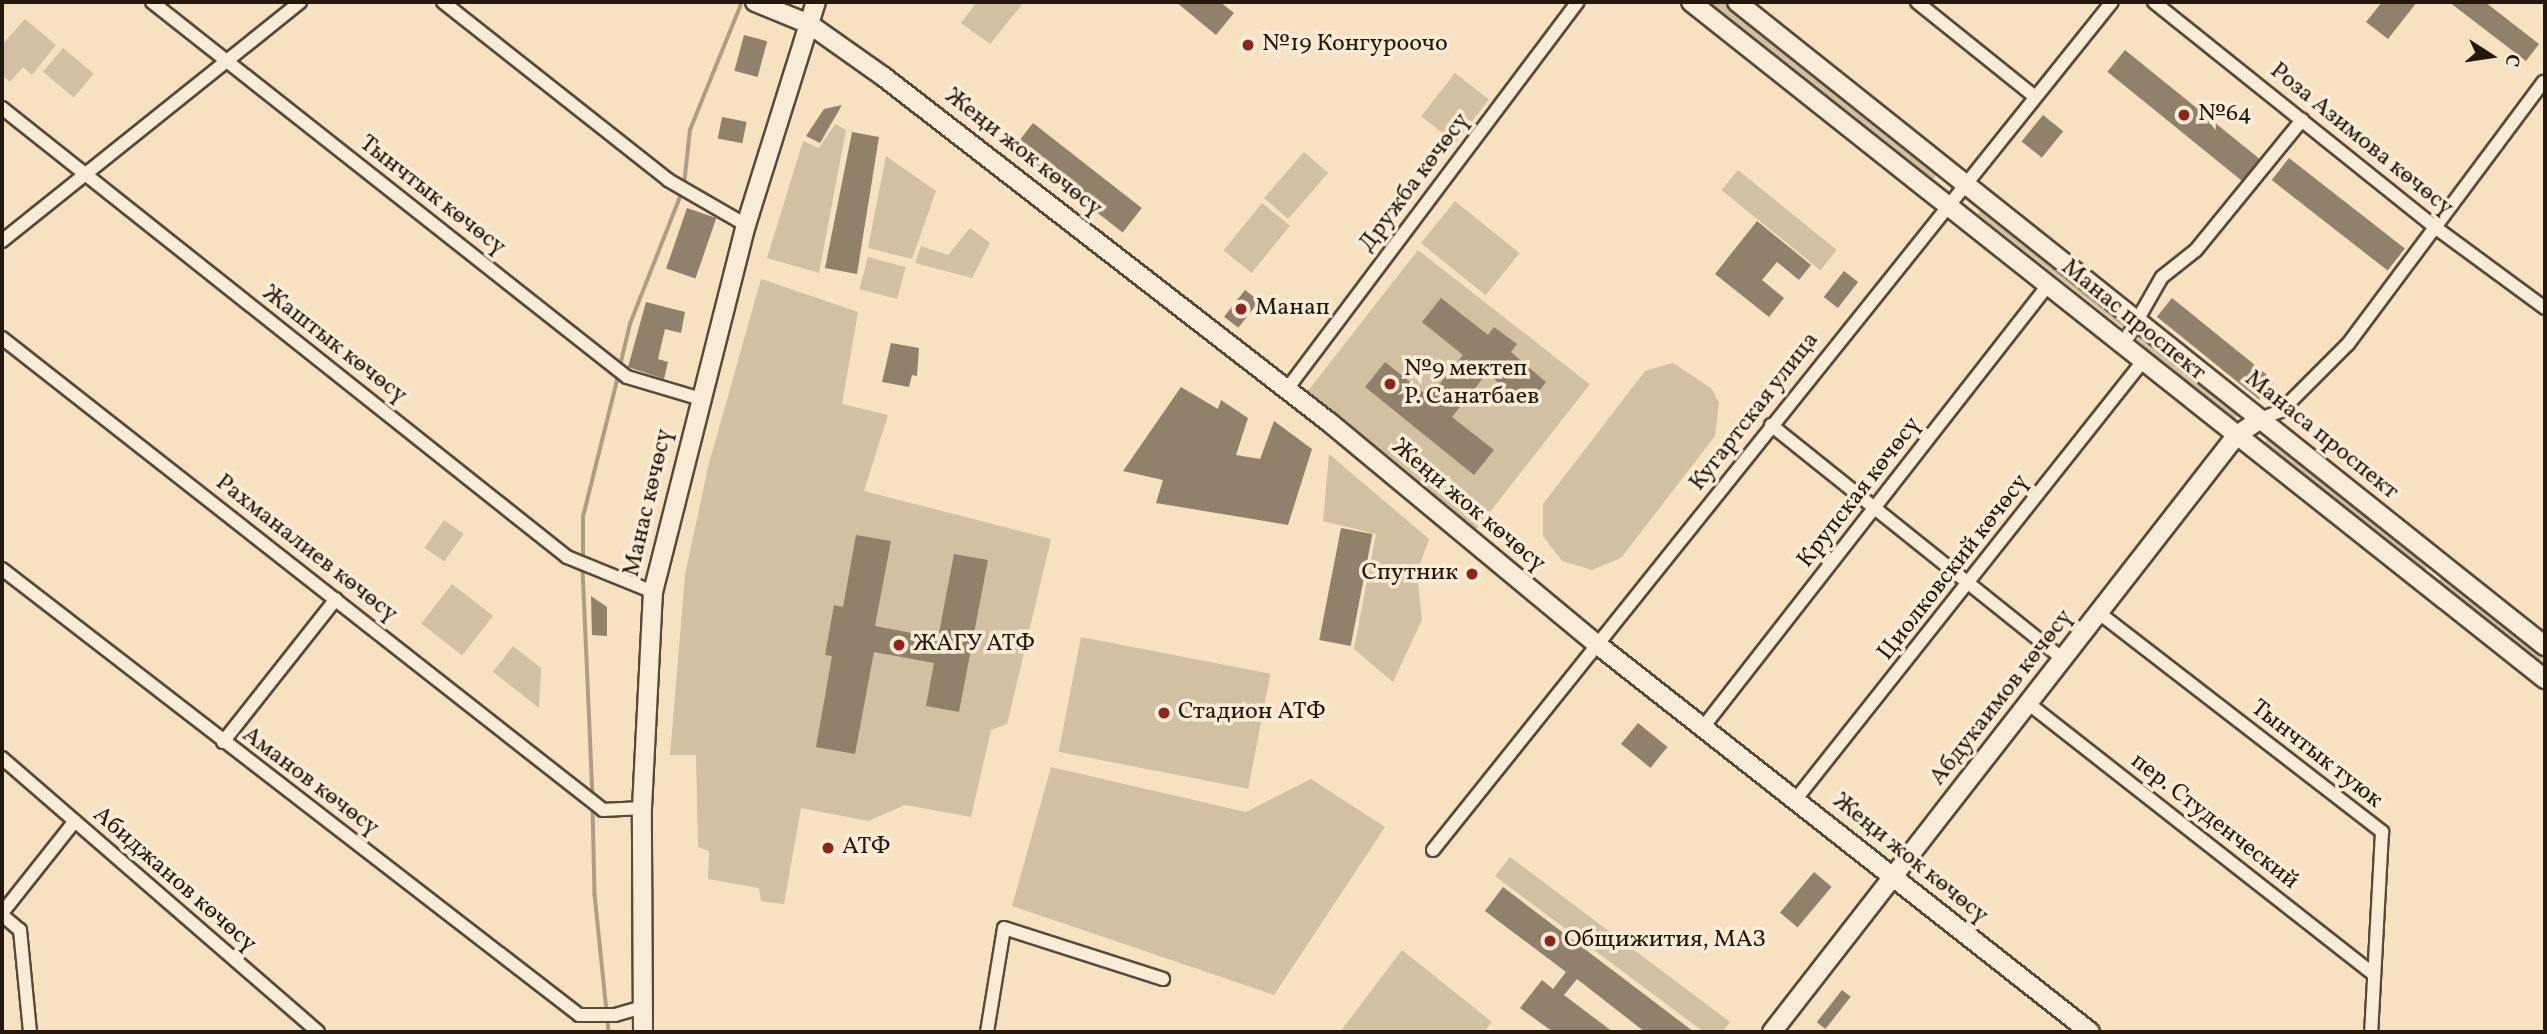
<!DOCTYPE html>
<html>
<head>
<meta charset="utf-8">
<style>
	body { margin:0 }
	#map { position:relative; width:2547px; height:1034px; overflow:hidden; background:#f6e2c1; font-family:Vollkorn,serif }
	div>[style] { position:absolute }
	.green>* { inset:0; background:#d2c0a2; transform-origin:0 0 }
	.stream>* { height:3.5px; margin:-1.75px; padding:0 1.75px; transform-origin:1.75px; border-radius:1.75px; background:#af9d83 }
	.building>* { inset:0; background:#91816a; transform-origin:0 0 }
	.roads { filter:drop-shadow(2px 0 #584a39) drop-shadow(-2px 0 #584a39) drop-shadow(0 2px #584a39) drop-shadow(0 -2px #584a39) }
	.minor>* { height:12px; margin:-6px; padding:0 6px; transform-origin:6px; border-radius:6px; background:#f9ecd7 }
	.secondary>* { height:18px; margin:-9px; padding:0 9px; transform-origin:9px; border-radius:9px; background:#f9ecd7 }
	.dots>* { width:19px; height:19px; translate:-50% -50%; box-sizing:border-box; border:4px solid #f9ecd7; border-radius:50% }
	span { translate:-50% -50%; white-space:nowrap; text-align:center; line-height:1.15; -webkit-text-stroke:7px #f9ecd7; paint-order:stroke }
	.poi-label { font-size:24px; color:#24180c }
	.left { translate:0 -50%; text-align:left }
	.right { translate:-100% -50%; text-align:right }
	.street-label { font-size:24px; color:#24180c }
	.frame { position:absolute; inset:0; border:4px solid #24180c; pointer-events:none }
	.north { position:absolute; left:2456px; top:21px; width:70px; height:70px; -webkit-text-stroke:5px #f9ecd7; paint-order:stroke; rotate:102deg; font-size:19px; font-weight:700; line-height:28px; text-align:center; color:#24180c }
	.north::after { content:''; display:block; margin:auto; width:24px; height:32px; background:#24180c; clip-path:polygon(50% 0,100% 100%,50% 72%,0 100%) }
</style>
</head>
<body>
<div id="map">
	<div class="green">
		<i style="clip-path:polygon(977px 2px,1024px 2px,990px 44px,961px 23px)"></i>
		<i style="clip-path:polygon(1706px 2px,1725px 2px,1938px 171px,1935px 177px,1933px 180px)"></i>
		<i style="clip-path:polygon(25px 19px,56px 45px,32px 75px,23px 67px,10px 82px,2px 75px,2px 45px)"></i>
		<i style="left:63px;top:48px;width:40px;height:31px;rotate:40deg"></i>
		<i style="left:1455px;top:73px;width:43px;height:55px;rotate:38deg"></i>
		<i style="clip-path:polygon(835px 124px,846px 130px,819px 273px,767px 258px,803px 141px,819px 148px)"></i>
		<i style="left:1304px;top:152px;width:32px;height:61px;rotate:41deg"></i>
		<i style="clip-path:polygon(886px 156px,936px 191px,912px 259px,868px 248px)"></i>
		<i style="left:1738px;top:170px;width:127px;height:26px;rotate:39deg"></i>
		<i style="left:1455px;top:201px;width:83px;height:54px;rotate:39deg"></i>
		<i style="left:1262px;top:203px;width:36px;height:61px;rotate:39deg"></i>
		<i style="clip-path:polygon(1983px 206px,2126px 320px,2123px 328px,1978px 214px)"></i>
		<i style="clip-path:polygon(970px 228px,990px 243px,972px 278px,915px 263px,921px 246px,948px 255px)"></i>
		<i style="left:1418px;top:250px;width:218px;height:188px;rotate:38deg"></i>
		<i style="left:868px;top:257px;width:39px;height:33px;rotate:15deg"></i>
		<i style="clip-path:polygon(761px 279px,858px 312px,842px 404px,888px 415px,864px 491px,1051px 539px,1007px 724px,991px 730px,971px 817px,905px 805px,868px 821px,801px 808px,784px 904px,761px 901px,759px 888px,708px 879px,709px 851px,698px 847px,696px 755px,670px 755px,685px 575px,708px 467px)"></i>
		<i style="clip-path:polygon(2137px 337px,2238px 412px,2236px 420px,2136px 344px)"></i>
		<i style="clip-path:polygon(1673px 363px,1712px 389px,1719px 403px,1715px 436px,1621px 558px,1592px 570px,1562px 561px,1543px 536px,1543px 504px,1645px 371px)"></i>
		<i style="clip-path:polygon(2268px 436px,2428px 563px,2426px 570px,2263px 446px)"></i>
		<i style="clip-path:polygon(1329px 454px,1429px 539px,1417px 573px,1422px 620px,1393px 682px,1354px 649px,1376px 534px,1323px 521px)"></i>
		<i style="left:444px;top:520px;width:24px;height:34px;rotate:35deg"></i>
		<i style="left:2444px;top:575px;width:129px;height:10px;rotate:39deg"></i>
		<i style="left:452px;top:584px;width:52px;height:50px;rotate:38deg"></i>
		<i style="left:1081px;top:637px;width:193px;height:117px;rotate:11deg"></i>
		<i style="clip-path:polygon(513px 646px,541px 668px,539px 708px,493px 672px)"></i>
		<i style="clip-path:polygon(1051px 767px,1246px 812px,1311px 779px,1385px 827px,1274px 995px,1012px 906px)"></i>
		<i style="clip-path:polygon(1510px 857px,1730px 1022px,1722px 1032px,1704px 1032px,1495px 876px)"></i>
		<i style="clip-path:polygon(1402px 950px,1492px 1022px,1484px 1032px,1340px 1032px)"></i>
	</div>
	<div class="stream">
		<i style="left:684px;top:185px;width:55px;rotate:-83.8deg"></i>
		<i style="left:690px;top:130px;width:138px;rotate:-67.9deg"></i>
		<i style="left:620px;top:366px;width:43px;rotate:-76.6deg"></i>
		<i style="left:630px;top:324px;width:142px;rotate:-68.5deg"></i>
		<i style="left:583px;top:561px;width:44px;rotate:-90deg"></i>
		<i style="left:583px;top:517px;width:148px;rotate:-76deg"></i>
		<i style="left:583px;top:568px;width:230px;rotate:87.5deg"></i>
		<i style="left:593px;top:806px;width:89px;rotate:88.7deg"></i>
		<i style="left:595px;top:895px;width:117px;rotate:84.1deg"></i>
		<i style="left:608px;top:1019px;width:13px;rotate:86deg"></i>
	</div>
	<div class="building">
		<i style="clip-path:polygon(1176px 2px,1220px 2px,1234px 13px,1216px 35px)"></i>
		<i style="clip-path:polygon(2382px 2px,2417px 2px,2388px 39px,2366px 22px)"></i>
		<i style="clip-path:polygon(2449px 2px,2485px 2px,2539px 44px,2526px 61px)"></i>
		<i style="left:744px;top:35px;width:24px;height:37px;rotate:15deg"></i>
		<i style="left:2125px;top:50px;width:173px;height:28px;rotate:39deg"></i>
		<i style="clip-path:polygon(842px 105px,820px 143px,806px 136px,824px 109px)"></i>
		<i style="left:2043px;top:115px;width:26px;height:34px;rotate:39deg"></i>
		<i style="left:722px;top:117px;width:25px;height:22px;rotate:11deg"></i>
		<i style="left:1033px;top:123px;width:138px;height:31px;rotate:38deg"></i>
		<i style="clip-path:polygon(852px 132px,879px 137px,857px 274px,825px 268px)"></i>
		<i style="left:2289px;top:158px;width:147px;height:28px;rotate:38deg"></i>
		<i style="left:687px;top:208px;width:31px;height:64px;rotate:19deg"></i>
		<i style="clip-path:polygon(1757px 221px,1811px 265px,1799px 280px,1777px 262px,1762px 280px,1784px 298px,1769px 317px,1715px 274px)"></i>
		<i style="left:1844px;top:271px;width:18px;height:33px;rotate:38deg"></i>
		<i style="left:1245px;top:290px;width:18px;height:34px;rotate:38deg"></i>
		<i style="clip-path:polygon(1441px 298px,1488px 335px,1494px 327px,1517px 344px,1511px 352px,1546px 382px,1527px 406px,1487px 373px,1452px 417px,1494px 450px,1474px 475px,1365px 387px,1385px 362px,1429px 397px,1463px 355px,1422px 322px)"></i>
		<i style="left:2172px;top:298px;width:132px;height:24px;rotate:39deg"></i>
		<i style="clip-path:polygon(646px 302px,685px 312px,681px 333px,665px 329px,658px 359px,668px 362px,664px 379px,628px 367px)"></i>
		<i style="clip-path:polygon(891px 343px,919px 348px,917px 376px,912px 375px,909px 387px,882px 382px)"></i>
		<i style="clip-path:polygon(1181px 387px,1218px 409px,1221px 400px,1248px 418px,1236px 455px,1260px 459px,1274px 421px,1312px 449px,1288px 525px,1156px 503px,1163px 480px,1123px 471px)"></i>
		<i style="left:1341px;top:528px;width:32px;height:114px;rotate:11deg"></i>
		<i style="clip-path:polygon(856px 535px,891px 541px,875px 626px,938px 638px,954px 554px,988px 560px,959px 712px,926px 706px,934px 663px,874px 652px,855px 754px,816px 747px,832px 656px,825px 655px,834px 605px,843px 607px)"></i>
		<i style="clip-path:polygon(591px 596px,607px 607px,607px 636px,592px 635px)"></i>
		<i style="left:1638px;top:723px;width:38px;height:27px;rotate:39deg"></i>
		<i style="left:1814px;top:872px;width:23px;height:53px;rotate:40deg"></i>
		<i style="clip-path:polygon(1503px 887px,1694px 1032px,1645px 1032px,1577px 979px,1564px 995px,1613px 1032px,1553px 1032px,1520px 1008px,1542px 980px,1553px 989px,1566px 972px,1485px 911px)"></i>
		<i style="left:1842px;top:990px;width:11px;height:41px;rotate:38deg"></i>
	</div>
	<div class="roads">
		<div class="minor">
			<i style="left:152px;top:2px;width:605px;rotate:38.29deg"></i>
			<i style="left:627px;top:377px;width:74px;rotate:16.5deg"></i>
			<i style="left:443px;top:2px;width:287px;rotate:38.3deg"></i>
			<i style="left:668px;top:180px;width:90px;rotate:30deg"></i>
			<i style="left:1917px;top:2px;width:151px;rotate:38.8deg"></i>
			<i style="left:2154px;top:2px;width:361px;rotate:38.7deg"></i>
			<i style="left:2436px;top:228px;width:135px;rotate:36.3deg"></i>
			<i style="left:2px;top:108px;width:722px;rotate:38.47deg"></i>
			<i style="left:567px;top:557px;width:93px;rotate:22.1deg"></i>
			<i style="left:2px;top:241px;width:382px;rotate:-38.7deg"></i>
			<i style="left:2px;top:338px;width:764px;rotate:38.14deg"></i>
			<i style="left:603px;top:810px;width:39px;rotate:-3deg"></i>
			<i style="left:2123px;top:345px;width:78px;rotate:-60.2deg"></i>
			<i style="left:2162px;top:277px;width:43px;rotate:-38.5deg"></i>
			<i style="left:2196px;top:250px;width:168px;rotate:-50.8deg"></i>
			<i style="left:1287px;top:389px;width:484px;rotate:-53.1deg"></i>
			<i style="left:2260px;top:419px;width:22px;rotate:-21deg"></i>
			<i style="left:2281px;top:411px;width:95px;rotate:-45deg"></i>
			<i style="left:2348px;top:344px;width:327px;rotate:-53.3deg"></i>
			<i style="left:1771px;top:425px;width:374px;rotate:38.7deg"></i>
			<i style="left:2px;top:569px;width:729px;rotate:37.7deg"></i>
			<i style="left:579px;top:1015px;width:36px"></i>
			<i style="left:615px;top:1015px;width:29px;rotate:-16deg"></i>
			<i style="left:2099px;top:613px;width:358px;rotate:37.7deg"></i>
			<i style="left:2382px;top:832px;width:200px;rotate:93.1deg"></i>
			<i style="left:2029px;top:704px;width:436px;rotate:38.1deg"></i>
			<i style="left:1704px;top:726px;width:561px;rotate:-52.03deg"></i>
			<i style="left:223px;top:742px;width:182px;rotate:-51.7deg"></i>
			<i style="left:2px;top:758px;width:418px;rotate:40.9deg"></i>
			<i style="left:1796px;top:799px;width:559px;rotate:-51.61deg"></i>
			<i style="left:1433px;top:850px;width:1086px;rotate:-51.32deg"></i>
			<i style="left:2px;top:913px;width:117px;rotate:-51.6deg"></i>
			<i style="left:2px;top:915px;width:23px;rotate:40deg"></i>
			<i style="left:20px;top:930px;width:102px;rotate:84.4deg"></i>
			<i style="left:987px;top:1032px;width:105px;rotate:-80.7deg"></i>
			<i style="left:1004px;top:928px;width:167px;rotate:17.8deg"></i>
		</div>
		<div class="secondary">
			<i style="left:755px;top:2px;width:58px;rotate:22.2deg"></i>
			<i style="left:809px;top:24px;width:92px;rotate:35.2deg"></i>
			<i style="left:884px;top:77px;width:563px;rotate:37.79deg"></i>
			<i style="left:1329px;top:422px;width:349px;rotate:39.7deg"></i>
			<i style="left:1598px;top:645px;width:626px;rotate:38.19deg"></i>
			<i style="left:1691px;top:2px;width:1090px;rotate:38.41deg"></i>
			<i style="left:1737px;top:2px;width:1033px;rotate:38.56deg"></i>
			<i style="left:643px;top:1032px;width:224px;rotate:-90.3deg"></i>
			<i style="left:642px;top:808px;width:216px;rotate:-87.1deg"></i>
			<i style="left:653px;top:592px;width:379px;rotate:-75.8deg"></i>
			<i style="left:746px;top:225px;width:234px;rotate:-72.6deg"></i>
			<i style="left:1772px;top:1032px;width:755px;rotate:-52.1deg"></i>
			<i style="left:2236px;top:436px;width:29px;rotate:-35deg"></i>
		</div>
	</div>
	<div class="dots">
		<i style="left:1248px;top:45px;background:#8f2418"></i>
		<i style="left:2184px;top:115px;background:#8f2418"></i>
		<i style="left:1241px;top:309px;background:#8f2418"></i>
		<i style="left:1390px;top:384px;background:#8f2418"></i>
		<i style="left:1472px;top:574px;background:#8f2418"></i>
		<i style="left:899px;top:645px;background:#8f2418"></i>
		<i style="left:1164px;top:713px;background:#8f2418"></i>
		<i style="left:828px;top:848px;background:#8f2418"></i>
		<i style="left:1550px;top:941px;background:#8f2418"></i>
	</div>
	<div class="poi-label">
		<span class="left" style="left:1262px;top:45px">№19 Конгуроочо</span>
		<span class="left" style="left:2198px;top:115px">№64</span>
		<span class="left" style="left:1255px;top:309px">Манап</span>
		<span class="left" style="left:1404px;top:384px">№9 мектеп<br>Р. Санатбаев</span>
		<span class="right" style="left:1458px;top:574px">Спутник</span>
		<span class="left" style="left:913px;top:645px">ЖАГУ АТФ</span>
		<span class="left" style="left:1178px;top:713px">Стадион АТФ</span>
		<span class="left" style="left:842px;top:848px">АТФ</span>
		<span class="left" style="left:1564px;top:941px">Общижития, МАЗ</span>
	</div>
	<div class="street-label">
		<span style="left:2361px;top:140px;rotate:39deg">Роза Азимова көчөсү</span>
		<span style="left:1023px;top:153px;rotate:38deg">Жеңи жок көчөсү</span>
		<span style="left:1415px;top:183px;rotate:-53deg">Дружба көчөсү</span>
		<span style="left:432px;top:196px;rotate:38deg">Тынчтык көчөсү</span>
		<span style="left:2133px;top:321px;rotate:39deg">Манас проспект</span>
		<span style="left:334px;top:345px;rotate:38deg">Жаштык көчөсү</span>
		<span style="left:1755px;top:412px;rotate:-52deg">Кугартская улица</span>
		<span style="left:2321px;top:436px;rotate:39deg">Манаса проспект</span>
		<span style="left:1860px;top:493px;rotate:-52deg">Крупская көчөсү</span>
		<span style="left:649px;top:503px;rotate:-77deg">Манас көчөсү</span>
		<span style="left:1468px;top:506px;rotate:40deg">Жеңи жок көчөсү</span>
		<span style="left:306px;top:549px;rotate:38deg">Рахманалиев көчөсү</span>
		<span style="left:1954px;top:568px;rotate:-52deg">Циолковский көчөсү</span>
		<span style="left:2002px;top:698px;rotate:-52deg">Абдукаимов көчөсү</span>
		<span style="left:2316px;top:755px;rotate:38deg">Тынчтык туюк</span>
		<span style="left:310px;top:782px;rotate:37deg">Аманов көчөсү</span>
		<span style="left:2214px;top:822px;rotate:38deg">пер. Студенческий</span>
		<span style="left:1910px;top:859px;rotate:39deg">Жеңи жок көчөсү</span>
		<span style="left:174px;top:880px;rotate:41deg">Абиджанов көчөсү</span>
	</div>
	<div class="frame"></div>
	<div class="north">С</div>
</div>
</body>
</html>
